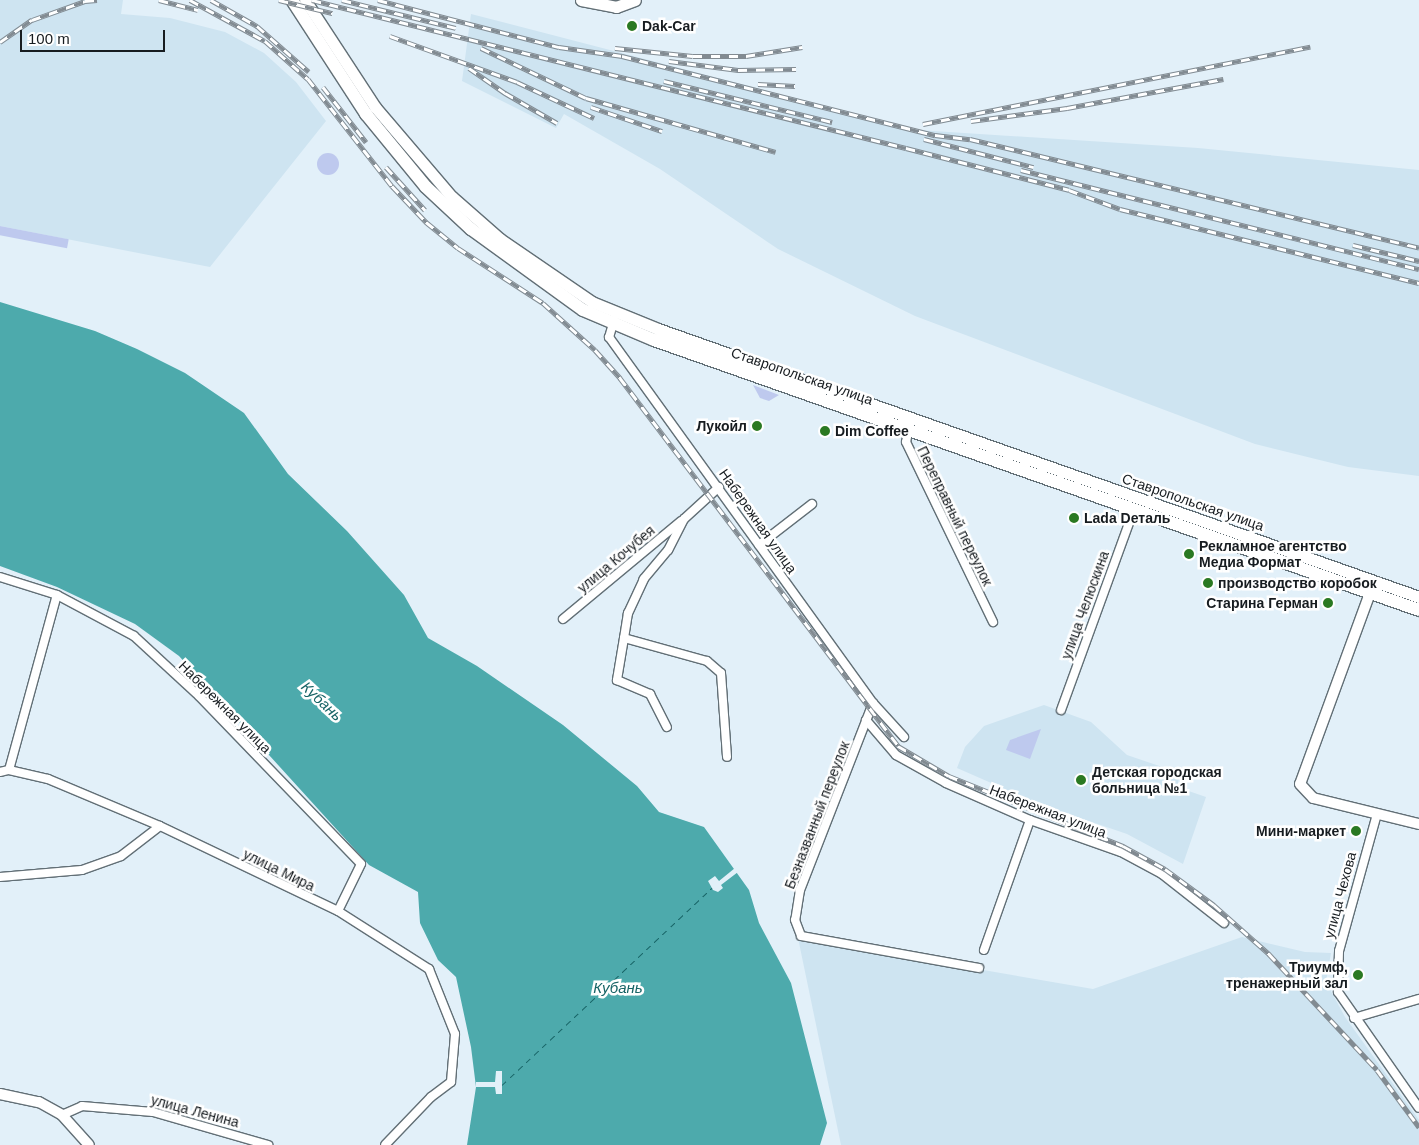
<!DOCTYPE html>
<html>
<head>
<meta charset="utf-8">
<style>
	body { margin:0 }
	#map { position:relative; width:1419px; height:1145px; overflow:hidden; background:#e2f0f9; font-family:Helvetica,sans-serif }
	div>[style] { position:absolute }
	.built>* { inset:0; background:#cee4f1 }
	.green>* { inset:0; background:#bec9ee; transform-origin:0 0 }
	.round { border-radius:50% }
	.water>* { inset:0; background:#4daaac }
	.pier>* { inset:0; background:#e2f0f9 }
	.ferry>* { height:1px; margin-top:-0.5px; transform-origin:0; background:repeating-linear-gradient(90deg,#176466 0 6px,transparent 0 11px) }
	.roads { filter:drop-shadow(1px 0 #626f76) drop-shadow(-1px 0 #626f76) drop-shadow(0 1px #626f76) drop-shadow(0 -1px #626f76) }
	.minor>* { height:8px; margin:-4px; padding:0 4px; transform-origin:4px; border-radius:4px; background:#fff }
	.tertiary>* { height:10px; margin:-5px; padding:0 5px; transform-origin:5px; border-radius:5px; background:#fff }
	.secondary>* { height:11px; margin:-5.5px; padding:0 5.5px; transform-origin:5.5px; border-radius:5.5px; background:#fff }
	.primary>* { height:12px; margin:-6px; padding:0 6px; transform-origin:6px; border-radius:6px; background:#fff }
	.rail>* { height:5px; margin-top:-2.5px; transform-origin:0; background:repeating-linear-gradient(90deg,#fff 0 9px,#828b92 0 18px); box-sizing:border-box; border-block:1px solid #828b92 }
	.dots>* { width:14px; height:14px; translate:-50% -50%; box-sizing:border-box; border:2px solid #fff; border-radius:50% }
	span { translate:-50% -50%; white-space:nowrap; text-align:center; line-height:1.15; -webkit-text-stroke:5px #fff; paint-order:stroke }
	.poi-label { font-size:14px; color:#171c20; font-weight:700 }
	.left { translate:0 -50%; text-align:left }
	.right { translate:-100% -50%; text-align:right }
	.street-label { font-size:14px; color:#171c20 }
	.water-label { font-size:15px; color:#176466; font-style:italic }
	.scale { position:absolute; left:20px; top:30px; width:145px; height:22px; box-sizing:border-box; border:2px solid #171c20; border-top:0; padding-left:6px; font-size:15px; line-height:18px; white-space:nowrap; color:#171c20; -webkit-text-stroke:4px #fff; paint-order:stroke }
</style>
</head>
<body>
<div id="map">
	<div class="built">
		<i style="clip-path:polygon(0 0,123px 0,121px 14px,170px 18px,225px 32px,264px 53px,296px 82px,326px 121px,210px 267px,0 226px)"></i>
		<i style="clip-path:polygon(471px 14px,918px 130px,1198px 148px,1419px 170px,1419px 476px,1348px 467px,1255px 444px,915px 316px,778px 249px,660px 169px,564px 114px,556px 128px,462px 81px)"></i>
		<i style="clip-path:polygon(1044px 705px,1091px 722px,1127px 755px,1180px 773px,1177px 787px,1206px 797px,1183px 864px,1127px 834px,1039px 804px,957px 768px,965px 747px,984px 726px)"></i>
		<i style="clip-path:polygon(1242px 937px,1305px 952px,1331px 953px,1326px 982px,1345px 1017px,1419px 1120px,1419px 1145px,841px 1145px,798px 938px,1093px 989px)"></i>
	</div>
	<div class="green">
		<i class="round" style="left:317px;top:153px;width:22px;height:22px"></i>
		<i style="left:0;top:226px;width:70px;height:9px;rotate:11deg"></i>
		<i style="clip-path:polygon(753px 385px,779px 395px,769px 401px,760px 398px)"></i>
		<i style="clip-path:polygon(1041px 729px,1030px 759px,1006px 750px,1010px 740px)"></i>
	</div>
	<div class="water">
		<i style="clip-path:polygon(0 302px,95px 331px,137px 349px,185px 373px,244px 413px,288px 474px,347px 531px,404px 595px,428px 638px,477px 666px,563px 725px,637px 786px,659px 812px,704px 827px,749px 890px,759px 923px,791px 983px,827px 1123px,820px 1145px,467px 1145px,476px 1087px,471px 1047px,456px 977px,438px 960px,420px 923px,418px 892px,369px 865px,179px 656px,135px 624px,57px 587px,0 566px)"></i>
	</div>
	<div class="pier">
		<i style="clip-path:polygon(735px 868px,738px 872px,721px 885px,723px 888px,718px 892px,713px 890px,708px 881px,715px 876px,719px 881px)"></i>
		<i style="clip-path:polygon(496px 1071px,502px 1071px,502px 1094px,496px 1094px,495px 1087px,476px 1087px,476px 1082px,495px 1082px)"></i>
	</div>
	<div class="ferry">
		<i style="left:502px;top:1085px;width:288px;rotate:-43.2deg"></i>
	</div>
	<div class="roads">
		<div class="minor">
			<i style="left:614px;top:320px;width:18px;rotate:106deg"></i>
			<i style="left:609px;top:337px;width:451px;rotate:54.2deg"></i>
			<i style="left:873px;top:703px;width:46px;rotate:47.6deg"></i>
			<i style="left:909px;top:427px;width:15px;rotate:101deg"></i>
			<i style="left:906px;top:442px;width:200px;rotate:64.2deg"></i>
			<i style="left:719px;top:487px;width:47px;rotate:137.6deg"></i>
			<i style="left:684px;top:519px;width:35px;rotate:117deg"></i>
			<i style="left:668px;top:550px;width:38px;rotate:130deg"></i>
			<i style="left:644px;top:579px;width:38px;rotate:115deg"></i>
			<i style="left:628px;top:613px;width:25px;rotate:99deg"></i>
			<i style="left:624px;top:638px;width:86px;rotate:15.5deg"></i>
			<i style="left:707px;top:661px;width:18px;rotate:41deg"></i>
			<i style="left:721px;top:673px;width:84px;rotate:85.9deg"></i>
			<i style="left:759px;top:545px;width:67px;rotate:-37.7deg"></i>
			<i style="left:0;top:577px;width:60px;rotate:17.5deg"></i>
			<i style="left:57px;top:595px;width:87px;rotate:28deg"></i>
			<i style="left:134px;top:636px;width:88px;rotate:42.7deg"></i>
			<i style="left:199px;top:696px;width:233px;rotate:46deg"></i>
			<i style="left:361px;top:864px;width:52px;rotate:116.1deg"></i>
			<i style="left:563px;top:619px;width:153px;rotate:-39.7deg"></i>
			<i style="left:624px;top:638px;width:43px;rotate:99.5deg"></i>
			<i style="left:617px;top:680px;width:36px;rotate:23deg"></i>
			<i style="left:650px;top:694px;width:37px;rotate:63deg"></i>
			<i style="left:873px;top:703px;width:201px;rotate:111.3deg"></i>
			<i style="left:800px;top:890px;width:30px;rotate:99deg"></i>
			<i style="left:795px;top:920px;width:17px;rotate:69deg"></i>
			<i style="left:801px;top:936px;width:181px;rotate:10.2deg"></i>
			<i style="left:1061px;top:710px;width:214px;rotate:-70deg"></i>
			<i style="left:866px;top:720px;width:46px;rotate:49.4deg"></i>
			<i style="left:896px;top:755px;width:57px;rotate:29.2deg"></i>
			<i style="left:946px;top:783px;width:92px;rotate:23.8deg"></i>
			<i style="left:1030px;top:820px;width:96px;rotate:19.4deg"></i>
			<i style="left:1121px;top:852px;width:47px;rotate:28.2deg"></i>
			<i style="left:1162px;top:874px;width:79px;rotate:38.3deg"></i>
			<i style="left:9px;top:770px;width:181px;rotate:-74.7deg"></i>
			<i style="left:0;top:772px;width:9px;rotate:-13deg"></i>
			<i style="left:9px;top:770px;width:40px;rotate:13deg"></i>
			<i style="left:48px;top:779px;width:121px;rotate:22.8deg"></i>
			<i style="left:160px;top:826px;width:197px;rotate:25.5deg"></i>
			<i style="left:338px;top:911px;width:108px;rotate:32.5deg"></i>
			<i style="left:429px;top:969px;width:70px;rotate:68.2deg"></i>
			<i style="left:455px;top:1034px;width:48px;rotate:94.8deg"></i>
			<i style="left:451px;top:1082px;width:25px;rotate:143deg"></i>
			<i style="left:431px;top:1097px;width:66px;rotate:133.8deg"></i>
			<i style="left:1377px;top:814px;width:142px;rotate:105.5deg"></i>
			<i style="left:1339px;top:951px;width:41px;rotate:91.4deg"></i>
			<i style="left:1338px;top:992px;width:141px;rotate:55.1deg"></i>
			<i style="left:0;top:877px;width:82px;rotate:-4.9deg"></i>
			<i style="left:82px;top:870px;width:41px;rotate:-19.7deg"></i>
			<i style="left:121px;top:856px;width:49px;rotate:-37.6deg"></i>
			<i style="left:984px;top:950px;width:138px;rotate:-70.5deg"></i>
			<i style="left:1354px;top:1018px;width:68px;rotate:-16.3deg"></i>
			<i style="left:62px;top:1115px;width:22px;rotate:-24deg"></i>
			<i style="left:82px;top:1106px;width:71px;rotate:4.8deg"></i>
			<i style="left:153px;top:1112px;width:120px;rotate:16deg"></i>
		</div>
		<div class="tertiary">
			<i style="left:1370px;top:593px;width:203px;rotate:110.1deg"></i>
			<i style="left:1300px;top:784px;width:19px;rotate:47deg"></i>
			<i style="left:1313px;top:798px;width:109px;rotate:13.8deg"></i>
			<i style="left:0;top:1094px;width:40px;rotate:12deg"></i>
			<i style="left:39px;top:1102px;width:26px;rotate:29deg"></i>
			<i style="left:62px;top:1115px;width:40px;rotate:48deg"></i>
		</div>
		<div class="secondary">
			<i style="left:305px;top:0;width:128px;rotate:56.8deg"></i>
			<i style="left:375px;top:107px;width:118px;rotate:49.5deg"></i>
			<i style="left:452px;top:197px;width:64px;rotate:41.2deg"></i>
			<i style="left:500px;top:239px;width:112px;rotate:34.4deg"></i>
			<i style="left:592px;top:302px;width:71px;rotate:22.2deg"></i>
			<i style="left:658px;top:329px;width:807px;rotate:19.4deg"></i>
			<i style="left:581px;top:0;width:36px;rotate:11deg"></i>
			<i style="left:616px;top:7px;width:20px;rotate:-20deg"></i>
		</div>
		<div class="primary">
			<i style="left:292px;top:0;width:136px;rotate:57deg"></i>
			<i style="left:366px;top:114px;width:94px;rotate:50.6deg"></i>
			<i style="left:426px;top:187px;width:62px;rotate:43deg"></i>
			<i style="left:471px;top:229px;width:138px;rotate:35.9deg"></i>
			<i style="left:583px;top:310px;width:77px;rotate:22.9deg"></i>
			<i style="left:654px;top:340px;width:811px;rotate:19.44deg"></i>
		</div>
	</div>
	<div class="rail">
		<i style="left:159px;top:0;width:40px;rotate:14.4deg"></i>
		<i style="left:190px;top:0;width:85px;rotate:28.7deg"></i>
		<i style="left:265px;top:41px;width:57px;rotate:41.5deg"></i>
		<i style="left:308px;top:79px;width:136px;rotate:51.9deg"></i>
		<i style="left:392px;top:186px;width:50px;rotate:46.6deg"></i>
		<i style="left:426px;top:222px;width:41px;rotate:39.1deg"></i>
		<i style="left:458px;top:248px;width:101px;rotate:32.9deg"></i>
		<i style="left:543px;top:303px;width:70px;rotate:42.1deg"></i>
		<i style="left:595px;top:350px;width:38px;rotate:48deg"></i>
		<i style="left:620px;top:378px;width:461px;rotate:52.9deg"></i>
		<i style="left:898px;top:746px;width:59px;rotate:30.5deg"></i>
		<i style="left:949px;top:776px;width:188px;rotate:21.9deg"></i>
		<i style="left:1123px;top:846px;width:48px;rotate:28.7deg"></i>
		<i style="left:1165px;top:869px;width:61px;rotate:36.3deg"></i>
		<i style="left:1214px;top:905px;width:74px;rotate:41.7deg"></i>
		<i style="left:1269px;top:954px;width:158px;rotate:47deg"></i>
		<i style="left:1377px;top:1070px;width:71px;rotate:53.6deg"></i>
		<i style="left:211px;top:0;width:53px;rotate:29.5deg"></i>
		<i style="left:257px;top:26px;width:69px;rotate:41.5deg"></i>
		<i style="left:279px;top:0;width:55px;rotate:13.8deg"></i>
		<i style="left:312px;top:0;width:612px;rotate:13.99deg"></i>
		<i style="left:906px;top:148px;width:168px;rotate:14.4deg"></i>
		<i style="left:1069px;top:190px;width:54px;rotate:20.4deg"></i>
		<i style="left:1120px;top:209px;width:308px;rotate:13.9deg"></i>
		<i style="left:342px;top:0;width:117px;rotate:13.8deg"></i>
		<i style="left:378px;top:0;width:187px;rotate:14.6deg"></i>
		<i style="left:559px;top:47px;width:64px;rotate:8.1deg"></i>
		<i style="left:622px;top:56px;width:323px;rotate:14.2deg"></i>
		<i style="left:935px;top:135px;width:35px;rotate:7deg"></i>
		<i style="left:970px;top:139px;width:462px;rotate:13.6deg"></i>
		<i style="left:390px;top:36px;width:135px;rotate:19.9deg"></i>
		<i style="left:517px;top:82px;width:85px;rotate:25.1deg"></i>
		<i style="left:0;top:42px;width:39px;rotate:-35deg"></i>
		<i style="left:32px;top:20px;width:56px;rotate:-19.7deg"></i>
		<i style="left:85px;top:1px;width:12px;rotate:-5deg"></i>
		<i style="left:481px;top:48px;width:116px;rotate:25.5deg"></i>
		<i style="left:586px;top:98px;width:197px;rotate:15.9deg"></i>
		<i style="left:615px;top:48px;width:78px;rotate:5.9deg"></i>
		<i style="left:693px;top:56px;width:53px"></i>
		<i style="left:746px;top:56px;width:57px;rotate:-9.1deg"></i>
		<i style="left:669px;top:61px;width:70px;rotate:7.4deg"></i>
		<i style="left:738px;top:70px;width:58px;rotate:-1deg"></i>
		<i style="left:469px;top:68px;width:44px;rotate:34.8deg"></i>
		<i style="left:505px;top:93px;width:60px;rotate:30deg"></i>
		<i style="left:664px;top:81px;width:173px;rotate:13.7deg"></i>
		<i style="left:758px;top:84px;width:37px;rotate:3deg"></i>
		<i style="left:323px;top:87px;width:70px;rotate:52deg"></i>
		<i style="left:591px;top:107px;width:75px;rotate:18.7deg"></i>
		<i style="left:971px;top:121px;width:97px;rotate:-7.7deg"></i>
		<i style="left:1067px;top:108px;width:159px;rotate:-10.5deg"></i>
		<i style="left:923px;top:124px;width:395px;rotate:-11.3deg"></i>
		<i style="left:924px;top:139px;width:113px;rotate:14.4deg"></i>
		<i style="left:386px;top:167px;width:58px;rotate:47.8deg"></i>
		<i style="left:1021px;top:170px;width:410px;rotate:14deg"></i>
		<i style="left:1353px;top:245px;width:68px;rotate:13.6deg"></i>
	</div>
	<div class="dots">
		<i style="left:632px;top:26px;background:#2a7922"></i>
		<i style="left:757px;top:426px;background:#2a7922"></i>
		<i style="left:825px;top:431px;background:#2a7922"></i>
		<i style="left:1074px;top:518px;background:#2a7922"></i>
		<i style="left:1189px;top:554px;background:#2a7922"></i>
		<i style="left:1208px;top:583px;background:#2a7922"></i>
		<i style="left:1328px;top:603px;background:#2a7922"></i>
		<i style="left:1081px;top:780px;background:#2a7922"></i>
		<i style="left:1356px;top:831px;background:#2a7922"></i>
		<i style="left:1358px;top:975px;background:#2a7922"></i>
	</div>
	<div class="poi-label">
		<span class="left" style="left:642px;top:26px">Dak-Car</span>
		<span class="right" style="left:747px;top:426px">Лукойл</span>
		<span class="left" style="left:835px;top:431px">Dim Coffee</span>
		<span class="left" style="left:1084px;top:518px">Lada Dеталь</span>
		<span class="left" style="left:1199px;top:554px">Рекламное агентство<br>Медиа Формат</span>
		<span class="left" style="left:1218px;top:583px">производство коробок</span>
		<span class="right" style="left:1318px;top:603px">Старина Герман</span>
		<span class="left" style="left:1092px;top:780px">Детская городская<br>больница №1</span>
		<span class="right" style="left:1346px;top:831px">Мини-маркет</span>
		<span class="right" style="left:1348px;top:975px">Триумф,<br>тренажерный зал</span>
	</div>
	<div class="street-label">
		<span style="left:802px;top:376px;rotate:19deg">Ставропольская улица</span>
		<span style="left:1193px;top:502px;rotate:19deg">Ставропольская улица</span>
		<span style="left:955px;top:516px;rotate:64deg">Переправный переулок</span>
		<span style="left:758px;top:521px;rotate:55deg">Набережная улица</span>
		<span style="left:616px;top:559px;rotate:-40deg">улица Кочубея</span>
		<span style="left:1085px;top:605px;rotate:-70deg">улица Челюскина</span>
		<span style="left:225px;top:707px;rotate:45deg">Набережная улица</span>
		<span style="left:1048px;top:811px;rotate:21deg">Набережная улица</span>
		<span style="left:817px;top:815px;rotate:-69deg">Безназванный переулок</span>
		<span style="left:279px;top:870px;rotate:26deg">улица Мира</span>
		<span style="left:1340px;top:895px;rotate:-75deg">улица Чехова</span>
		<span style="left:195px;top:1111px;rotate:15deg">улица Ленина</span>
	</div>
	<div class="water-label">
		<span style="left:322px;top:701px;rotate:43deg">Кубань</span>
		<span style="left:618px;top:988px">Кубань</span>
	</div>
	<div class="scale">100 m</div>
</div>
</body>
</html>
